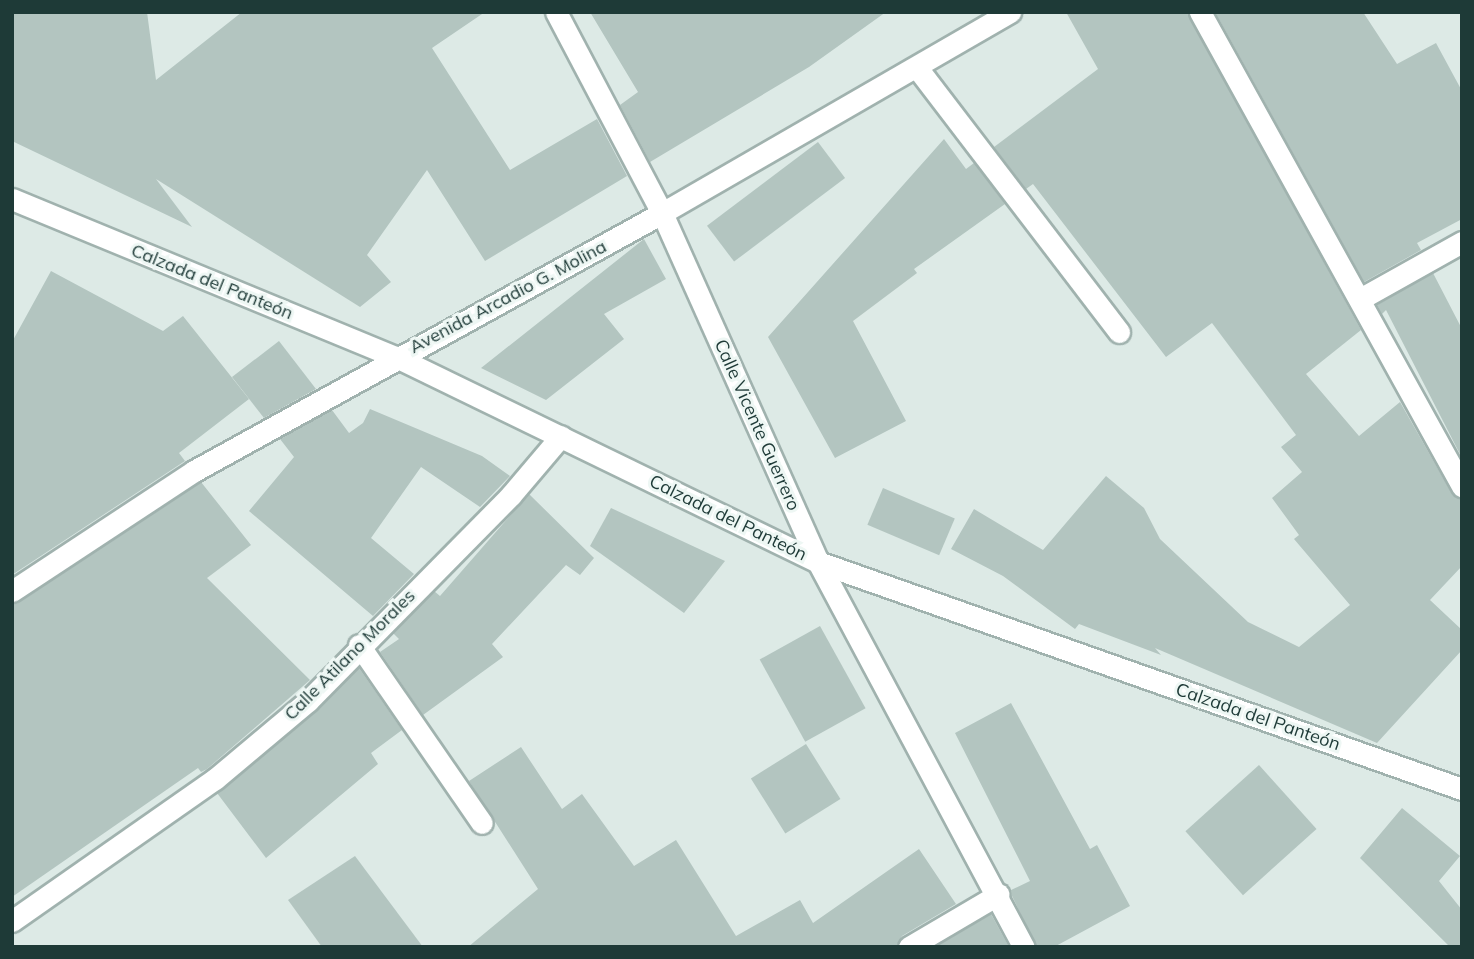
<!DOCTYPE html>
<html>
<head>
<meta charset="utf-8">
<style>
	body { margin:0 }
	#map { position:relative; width:1474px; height:959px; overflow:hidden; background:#ddeae6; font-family:Mulish,sans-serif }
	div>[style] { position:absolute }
	.building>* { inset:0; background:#b3c5c0; transform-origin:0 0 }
	.roads { filter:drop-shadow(2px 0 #a0b2ae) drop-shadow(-2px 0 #a0b2ae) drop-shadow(0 2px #a0b2ae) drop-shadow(0 -2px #a0b2ae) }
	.street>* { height:21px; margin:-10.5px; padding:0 10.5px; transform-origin:10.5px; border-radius:10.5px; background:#fff }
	span { translate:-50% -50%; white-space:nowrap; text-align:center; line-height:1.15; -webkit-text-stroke:6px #eef7f4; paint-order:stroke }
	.street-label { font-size:18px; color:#1e3a37 }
	.frame { position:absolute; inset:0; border:14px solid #1e3a37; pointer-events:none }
</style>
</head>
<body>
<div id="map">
	<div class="building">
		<i style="clip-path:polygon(12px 12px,147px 12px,156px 80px,242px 12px,485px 12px,432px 48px,510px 170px,597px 119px,627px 176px,485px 261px,427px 170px,367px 255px,391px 282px,360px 307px,156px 179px,192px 227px,12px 141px)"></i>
		<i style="clip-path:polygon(590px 12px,886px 12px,809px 67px,650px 162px,620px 105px,638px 92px)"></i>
		<i style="clip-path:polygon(1066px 12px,1187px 12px,1361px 330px,1306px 374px,1359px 436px,1400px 402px,1451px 492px,1462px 499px,1462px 566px,1430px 600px,1462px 630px,1462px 650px,1377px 743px,1155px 648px,1161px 655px,1079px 624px,1075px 629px,1003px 576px,951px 549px,974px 509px,1043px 550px,1106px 476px,1144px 508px,1160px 539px,1248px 622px,1299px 647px,1350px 605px,1294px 539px,1299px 535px,1272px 498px,1302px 472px,1281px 447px,1296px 435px,1212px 323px,1166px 357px,1033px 184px,1026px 189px,994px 147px,1098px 69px)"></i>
		<i style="clip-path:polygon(1215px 12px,1363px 12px,1397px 64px,1436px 43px,1462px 91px,1462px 219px,1417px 243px,1421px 250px,1364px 282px)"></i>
		<i style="clip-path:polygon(944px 139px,966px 169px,974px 163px,1005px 204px,914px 269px,917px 273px,853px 321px,906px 421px,835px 458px,768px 337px)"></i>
		<i style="left:818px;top:142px;width:45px;height:139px;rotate:53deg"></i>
		<i style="clip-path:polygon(644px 239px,666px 279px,604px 314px,624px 339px,546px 400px,481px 368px)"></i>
		<i style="clip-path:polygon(51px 271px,163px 331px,183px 316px,249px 399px,179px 453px,185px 461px,12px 575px,12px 342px)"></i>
		<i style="clip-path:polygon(1433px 273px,1462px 329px,1462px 458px,1386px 310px,1382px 314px,1377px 305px)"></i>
		<i style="clip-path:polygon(279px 341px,316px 389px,264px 418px,232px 377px)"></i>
		<i style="clip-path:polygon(370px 409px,482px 456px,510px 476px,480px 507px,421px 467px,371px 538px,414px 574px,373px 616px,249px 511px,294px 457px,280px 439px,332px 410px,349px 433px,363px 423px)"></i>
		<i style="clip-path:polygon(201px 482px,251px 545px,207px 578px,310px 680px,207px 769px,201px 772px,198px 768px,12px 897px,12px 604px)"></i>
		<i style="left:883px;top:488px;width:78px;height:40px;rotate:23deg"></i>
		<i style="clip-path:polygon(529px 494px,594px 558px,580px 575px,566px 565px,492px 644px,503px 657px,423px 715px,380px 652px,399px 639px,393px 633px,434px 591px,440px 596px)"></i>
		<i style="clip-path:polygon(611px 508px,725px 561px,684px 613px,590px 546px)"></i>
		<i style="left:820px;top:626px;width:94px;height:69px;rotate:61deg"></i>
		<i style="clip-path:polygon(359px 668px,402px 730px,371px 753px,378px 764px,266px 858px,217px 793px,316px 711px)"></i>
		<i style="clip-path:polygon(1011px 703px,1090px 849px,1097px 845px,1130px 906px,1054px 947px,1037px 947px,1012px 896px,1011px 890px,1030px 881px,955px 733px)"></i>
		<i style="left:806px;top:744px;width:65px;height:65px;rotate:58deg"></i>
		<i style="clip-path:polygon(521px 747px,562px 809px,582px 794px,634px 866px,676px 840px,736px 936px,800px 900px,813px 923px,919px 849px,956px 904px,902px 936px,896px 947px,468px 947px,538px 889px,469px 781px)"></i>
		<i style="left:1259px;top:765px;width:86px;height:99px;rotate:48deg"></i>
		<i style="clip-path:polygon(1402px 808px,1460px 856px,1439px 881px,1462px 910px,1462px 947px,1450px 947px,1360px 858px)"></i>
		<i style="clip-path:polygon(355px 856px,423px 947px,322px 947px,288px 900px)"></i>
		<i style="clip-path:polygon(991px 914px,1009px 947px,935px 947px)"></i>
	</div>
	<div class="roads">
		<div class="street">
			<i style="left:556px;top:12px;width:227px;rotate:62.2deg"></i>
			<i style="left:662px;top:213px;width:382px;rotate:65.9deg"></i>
			<i style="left:818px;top:562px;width:437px;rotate:61.9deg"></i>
			<i style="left:1200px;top:12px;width:542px;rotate:61.07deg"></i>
			<i style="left:918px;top:69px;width:331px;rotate:52.6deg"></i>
			<i style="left:12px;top:199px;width:415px;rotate:22.4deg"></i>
			<i style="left:396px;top:357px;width:469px;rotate:25.9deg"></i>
			<i style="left:818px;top:562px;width:683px;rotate:19.42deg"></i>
			<i style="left:1360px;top:299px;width:117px;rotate:-29.2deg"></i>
			<i style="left:12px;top:591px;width:218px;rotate:-33.4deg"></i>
			<i style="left:194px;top:471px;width:534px;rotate:-28.87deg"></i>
			<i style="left:662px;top:213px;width:402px;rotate:-30deg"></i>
			<i style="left:359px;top:645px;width:216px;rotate:55.4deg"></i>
			<i style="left:12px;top:921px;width:248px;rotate:-35deg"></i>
			<i style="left:215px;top:779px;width:121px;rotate:-40deg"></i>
			<i style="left:308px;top:701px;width:289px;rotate:-45.4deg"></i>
			<i style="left:511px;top:495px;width:77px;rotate:-49.7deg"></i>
			<i style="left:909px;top:947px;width:104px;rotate:-30.5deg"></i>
		</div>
	</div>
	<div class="street-label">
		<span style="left:212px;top:282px;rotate:22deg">Calzada del Panteón</span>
		<span style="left:508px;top:297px;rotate:-28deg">Avenida Arcadio G. Molina</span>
		<span style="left:757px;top:425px;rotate:66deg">Calle Vicente Guerrero</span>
		<span style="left:728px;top:518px;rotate:26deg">Calzada del Panteón</span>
		<span style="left:350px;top:655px;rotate:-45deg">Calle Atilano Morales</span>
		<span style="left:1258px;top:717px;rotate:19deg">Calzada del Panteón</span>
	</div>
	<div class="frame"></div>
</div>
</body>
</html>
